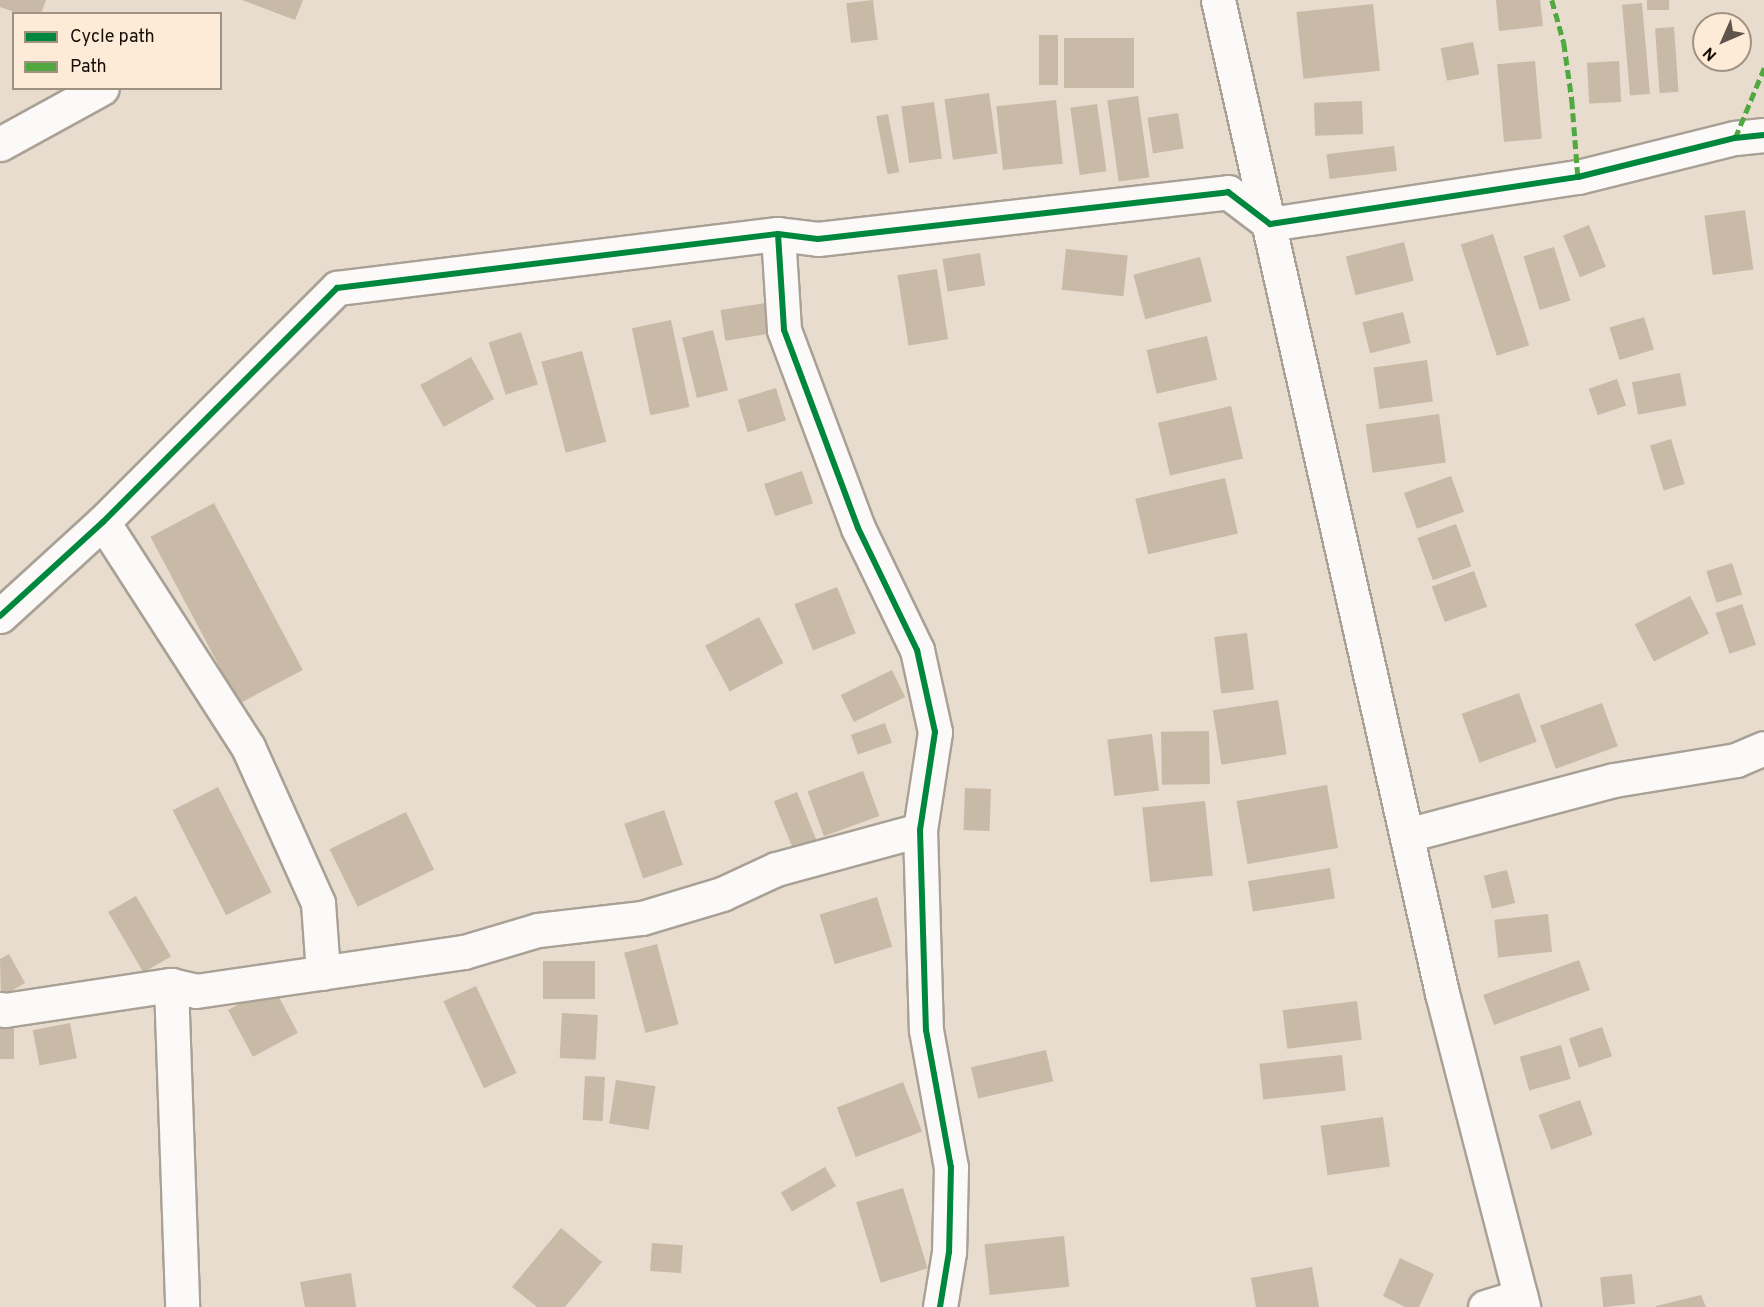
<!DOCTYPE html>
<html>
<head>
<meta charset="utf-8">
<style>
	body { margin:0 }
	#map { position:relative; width:1764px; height:1307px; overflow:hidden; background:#e8dcce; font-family:Overpass,sans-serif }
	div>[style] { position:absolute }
	.building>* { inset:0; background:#c9b9a7; transform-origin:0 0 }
	.roads { filter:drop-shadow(2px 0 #aaa196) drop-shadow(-2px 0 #aaa196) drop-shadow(0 2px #aaa196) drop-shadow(0 -2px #aaa196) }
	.street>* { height:33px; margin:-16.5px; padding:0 16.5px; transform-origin:16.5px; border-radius:16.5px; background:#fcfaf8 }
	.secondary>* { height:33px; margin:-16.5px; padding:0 16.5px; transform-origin:16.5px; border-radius:16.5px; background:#fcfaf8 }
	.quiet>* { height:4.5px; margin-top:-2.25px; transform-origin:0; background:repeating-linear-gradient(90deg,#51a840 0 9px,transparent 0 13.5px) }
	.cycleway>* { height:6px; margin:-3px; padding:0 3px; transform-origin:3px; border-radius:3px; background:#00873e }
	span { translate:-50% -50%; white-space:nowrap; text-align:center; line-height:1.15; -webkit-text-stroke:4.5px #fdead7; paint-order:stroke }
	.legend { position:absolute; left:12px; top:12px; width:210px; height:78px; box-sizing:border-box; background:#fdead7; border:2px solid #a09283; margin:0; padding:8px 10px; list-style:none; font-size:18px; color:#150d06 }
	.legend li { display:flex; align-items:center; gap:12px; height:30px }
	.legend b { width:30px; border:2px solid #a09283 }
	.north { position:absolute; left:1692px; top:12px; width:60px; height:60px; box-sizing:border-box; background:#fdead7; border:2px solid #a09283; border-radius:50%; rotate:225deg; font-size:16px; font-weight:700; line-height:24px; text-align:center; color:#150d06 }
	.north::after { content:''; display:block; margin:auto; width:21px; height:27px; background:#5f554c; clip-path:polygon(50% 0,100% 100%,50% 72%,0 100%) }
</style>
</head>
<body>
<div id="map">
	<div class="building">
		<i style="clip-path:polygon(0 0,46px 0,41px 14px,20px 14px,0 7px)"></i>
		<i style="clip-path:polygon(242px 0,303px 0,295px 20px)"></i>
		<i style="left:873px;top:0;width:40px;height:27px;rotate:83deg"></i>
		<i style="clip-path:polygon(1496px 0,1540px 0,1543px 26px,1499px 31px)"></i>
		<i style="left:1647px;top:0;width:22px;height:10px"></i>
		<i style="left:1642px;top:3px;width:91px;height:20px;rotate:85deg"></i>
		<i style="left:1373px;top:4px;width:67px;height:77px;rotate:84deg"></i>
		<i style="left:1674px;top:27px;width:65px;height:19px;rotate:86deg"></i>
		<i style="left:1039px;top:35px;width:19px;height:50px"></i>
		<i style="left:1064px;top:38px;width:70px;height:50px"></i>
		<i style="left:1473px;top:42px;width:33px;height:33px;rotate:79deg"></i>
		<i style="left:1535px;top:61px;width:78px;height:38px;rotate:85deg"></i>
		<i style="left:1619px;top:61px;width:41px;height:32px;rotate:87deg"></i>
		<i style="left:989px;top:93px;width:61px;height:45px;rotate:82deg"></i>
		<i style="left:1138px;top:96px;width:82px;height:31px;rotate:82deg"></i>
		<i style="left:1056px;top:100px;width:64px;height:60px;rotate:84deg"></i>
		<i style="left:1362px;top:101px;width:33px;height:48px;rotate:88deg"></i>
		<i style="left:934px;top:102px;width:57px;height:33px;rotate:82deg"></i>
		<i style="left:1097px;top:104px;width:68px;height:27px;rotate:82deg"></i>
		<i style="left:1178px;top:113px;width:36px;height:31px;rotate:81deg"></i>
		<i style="left:888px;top:114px;width:59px;height:12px;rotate:79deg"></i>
		<i style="left:1394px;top:146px;width:25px;height:68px;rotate:83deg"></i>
		<i style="left:1745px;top:210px;width:60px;height:41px;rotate:82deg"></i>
		<i style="left:1589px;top:225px;width:45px;height:28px;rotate:68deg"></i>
		<i style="left:1493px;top:234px;width:117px;height:34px;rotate:72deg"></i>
		<i style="left:1404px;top:242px;width:40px;height:60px;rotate:76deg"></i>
		<i style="left:1554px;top:247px;width:56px;height:32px;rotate:73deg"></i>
		<i style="left:1066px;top:249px;width:62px;height:41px;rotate:6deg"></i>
		<i style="left:980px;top:253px;width:33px;height:38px;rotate:81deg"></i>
		<i style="left:1200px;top:257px;width:46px;height:69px;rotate:75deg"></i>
		<i style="left:937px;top:269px;width:71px;height:40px;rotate:81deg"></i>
		<i style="left:765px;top:303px;width:31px;height:45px;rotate:81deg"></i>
		<i style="left:1403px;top:312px;width:32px;height:42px;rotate:76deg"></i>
		<i style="left:1644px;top:317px;width:34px;height:36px;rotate:73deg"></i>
		<i style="left:671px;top:320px;width:89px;height:40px;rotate:78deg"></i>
		<i style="left:713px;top:330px;width:62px;height:32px;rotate:76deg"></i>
		<i style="left:521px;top:332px;width:55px;height:34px;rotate:72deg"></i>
		<i style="left:1207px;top:336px;width:45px;height:62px;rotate:77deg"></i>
		<i style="left:582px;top:351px;width:94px;height:42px;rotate:75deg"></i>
		<i style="left:471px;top:357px;width:48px;height:58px;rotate:61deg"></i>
		<i style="left:1427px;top:360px;width:42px;height:54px;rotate:82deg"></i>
		<i style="left:1680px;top:373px;width:33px;height:49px;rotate:79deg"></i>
		<i style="left:1617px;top:379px;width:28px;height:30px;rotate:71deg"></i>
		<i style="left:776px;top:388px;width:34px;height:40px;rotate:73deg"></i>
		<i style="left:1231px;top:406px;width:54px;height:75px;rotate:77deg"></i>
		<i style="left:1439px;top:414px;width:49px;height:74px;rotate:82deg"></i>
		<i style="left:1671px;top:439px;width:47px;height:22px;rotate:73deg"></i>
		<i style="left:802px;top:471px;width:34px;height:40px;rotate:71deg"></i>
		<i style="left:1451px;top:476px;width:38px;height:50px;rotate:70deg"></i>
		<i style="left:1225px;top:478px;width:57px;height:92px;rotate:77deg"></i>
		<i style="left:214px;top:503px;width:189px;height:72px;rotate:62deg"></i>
		<i style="left:1456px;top:524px;width:45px;height:41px;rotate:70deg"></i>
		<i style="left:1732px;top:563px;width:33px;height:27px;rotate:72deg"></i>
		<i style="left:1474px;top:571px;width:38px;height:45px;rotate:70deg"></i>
		<i style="left:837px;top:587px;width:50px;height:46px;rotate:68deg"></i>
		<i style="left:1690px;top:596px;width:42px;height:62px;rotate:63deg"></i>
		<i style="left:1742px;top:604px;width:43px;height:28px;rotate:71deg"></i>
		<i style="left:759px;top:617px;width:52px;height:61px;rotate:62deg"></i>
		<i style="left:1247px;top:633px;width:57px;height:33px;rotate:83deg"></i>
		<i style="left:892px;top:670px;width:30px;height:57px;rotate:64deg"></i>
		<i style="left:1519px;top:693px;width:52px;height:61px;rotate:70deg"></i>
		<i style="left:1278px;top:700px;width:55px;height:66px;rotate:81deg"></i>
		<i style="left:1602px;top:703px;width:46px;height:66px;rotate:70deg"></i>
		<i style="left:885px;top:723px;width:21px;height:36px;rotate:71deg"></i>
		<i style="left:1209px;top:731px;width:53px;height:48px;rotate:89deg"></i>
		<i style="left:1152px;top:734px;width:57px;height:45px;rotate:83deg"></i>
		<i style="left:863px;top:771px;width:48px;height:59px;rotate:70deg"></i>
		<i style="left:1327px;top:785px;width:64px;height:92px;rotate:80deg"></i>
		<i style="left:218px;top:787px;width:118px;height:51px;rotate:63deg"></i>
		<i style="left:965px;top:788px;width:26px;height:42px;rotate:2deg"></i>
		<i style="left:797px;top:792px;width:56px;height:25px;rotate:68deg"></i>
		<i style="left:1205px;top:801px;width:75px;height:63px;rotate:84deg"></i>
		<i style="left:664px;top:810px;width:58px;height:42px;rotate:71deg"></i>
		<i style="left:406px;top:812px;width:64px;height:85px;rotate:64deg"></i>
		<i style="left:1330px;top:868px;width:31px;height:83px;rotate:81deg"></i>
		<i style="left:1507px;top:870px;width:34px;height:24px;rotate:76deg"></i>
		<i style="left:136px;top:896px;width:70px;height:32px;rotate:60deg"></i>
		<i style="left:877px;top:897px;width:52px;height:60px;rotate:73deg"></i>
		<i style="left:1548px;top:914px;width:38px;height:54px;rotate:84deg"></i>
		<i style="left:657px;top:944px;width:83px;height:34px;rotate:75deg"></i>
		<i style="clip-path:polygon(9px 954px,25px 983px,1px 997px,0 959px)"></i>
		<i style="left:1579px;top:960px;width:32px;height:102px;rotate:70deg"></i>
		<i style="left:543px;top:961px;width:52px;height:38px"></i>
		<i style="left:273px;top:986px;width:53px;height:51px;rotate:62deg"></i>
		<i style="left:476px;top:986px;width:96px;height:36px;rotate:65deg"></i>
		<i style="left:1357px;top:1001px;width:39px;height:75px;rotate:83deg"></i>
		<i style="left:562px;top:1013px;width:36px;height:45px;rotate:3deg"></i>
		<i style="left:0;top:1023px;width:14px;height:36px"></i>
		<i style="left:70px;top:1023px;width:36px;height:38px;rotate:79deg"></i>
		<i style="left:1602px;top:1027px;width:31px;height:35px;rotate:71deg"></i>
		<i style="left:1561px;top:1045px;width:35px;height:43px;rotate:74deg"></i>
		<i style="left:1046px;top:1050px;width:32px;height:77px;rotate:77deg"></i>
		<i style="left:1342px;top:1055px;width:36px;height:83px;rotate:84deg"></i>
		<i style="left:585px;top:1076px;width:20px;height:44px;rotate:3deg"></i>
		<i style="left:616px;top:1080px;width:40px;height:44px;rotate:9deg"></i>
		<i style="left:903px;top:1082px;width:53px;height:71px;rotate:69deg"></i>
		<i style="left:1580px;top:1100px;width:37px;height:44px;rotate:70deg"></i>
		<i style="left:1383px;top:1117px;width:50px;height:63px;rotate:82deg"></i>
		<i style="left:825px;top:1167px;width:22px;height:51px;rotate:60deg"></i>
		<i style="left:903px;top:1188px;width:84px;height:49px;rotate:73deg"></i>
		<i style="clip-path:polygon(561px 1228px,602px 1262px,565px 1307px,537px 1307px,512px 1287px)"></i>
		<i style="left:1064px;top:1236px;width:51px;height:80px;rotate:84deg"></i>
		<i style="left:652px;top:1243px;width:31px;height:28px;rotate:4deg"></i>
		<i style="clip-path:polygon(1400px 1258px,1434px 1274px,1419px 1307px,1405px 1307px,1383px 1296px)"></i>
		<i style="clip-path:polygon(1312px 1267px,1319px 1307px,1256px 1307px,1251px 1278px)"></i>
		<i style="clip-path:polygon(351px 1273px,356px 1307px,305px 1307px,300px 1282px)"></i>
		<i style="left:1632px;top:1274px;width:30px;height:32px;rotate:84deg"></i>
		<i style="clip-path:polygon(1701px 1295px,1706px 1307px,1656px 1307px,1656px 1306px)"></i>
	</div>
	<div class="roads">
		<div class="street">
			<i style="left:0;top:144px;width:116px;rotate:-28.8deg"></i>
			<i style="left:778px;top:234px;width:96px;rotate:86.4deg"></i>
			<i style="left:784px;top:330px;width:211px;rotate:69.5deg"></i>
			<i style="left:858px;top:528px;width:136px;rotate:64.2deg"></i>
			<i style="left:917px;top:650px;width:84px;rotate:77.6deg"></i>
			<i style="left:935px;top:732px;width:99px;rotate:98.7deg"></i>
			<i style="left:920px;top:830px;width:200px;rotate:88.3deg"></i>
			<i style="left:926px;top:1030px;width:139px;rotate:79.7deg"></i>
			<i style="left:951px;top:1167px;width:85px;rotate:91.3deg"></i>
			<i style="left:949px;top:1252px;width:56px;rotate:99.3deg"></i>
			<i style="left:103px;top:522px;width:268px;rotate:57.2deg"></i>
			<i style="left:248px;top:747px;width:171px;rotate:65.8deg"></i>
			<i style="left:318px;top:903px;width:70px;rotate:85.9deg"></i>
			<i style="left:0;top:616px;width:139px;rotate:-42.4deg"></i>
			<i style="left:103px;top:522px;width:331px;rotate:-45deg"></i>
			<i style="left:337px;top:288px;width:444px;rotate:-7deg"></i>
			<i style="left:778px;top:234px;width:40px;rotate:7.1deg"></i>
			<i style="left:818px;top:239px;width:413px;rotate:-6.5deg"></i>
			<i style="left:1228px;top:192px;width:53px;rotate:37.3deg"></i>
			<i style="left:1270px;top:224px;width:312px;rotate:-8.7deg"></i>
			<i style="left:1578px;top:177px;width:162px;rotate:-14deg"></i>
			<i style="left:1735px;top:138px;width:29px;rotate:-6deg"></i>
			<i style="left:1407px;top:835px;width:214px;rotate:-14.9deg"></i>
			<i style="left:1614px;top:780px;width:124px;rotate:-9.3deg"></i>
			<i style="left:1736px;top:760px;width:30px;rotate:-23deg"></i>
			<i style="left:171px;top:985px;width:26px;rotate:13deg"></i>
			<i style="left:196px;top:991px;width:271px;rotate:-8.3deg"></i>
			<i style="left:464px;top:952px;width:77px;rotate:-16.6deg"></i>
			<i style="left:538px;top:930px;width:105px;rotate:-6.6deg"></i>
			<i style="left:642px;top:918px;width:84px;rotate:-16.7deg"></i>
			<i style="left:722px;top:894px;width:60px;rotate:-24.8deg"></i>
			<i style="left:776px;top:869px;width:149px;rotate:-15.2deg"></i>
			<i style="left:0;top:1009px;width:5px;rotate:11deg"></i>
			<i style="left:5px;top:1010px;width:168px;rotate:-8.6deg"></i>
			<i style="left:171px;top:985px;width:322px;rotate:88deg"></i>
			<i style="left:1485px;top:1307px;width:37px;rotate:-17deg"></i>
		</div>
		<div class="secondary">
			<i style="left:1218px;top:0;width:1018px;rotate:77.29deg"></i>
			<i style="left:1442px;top:993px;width:324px;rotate:75.5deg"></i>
		</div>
	</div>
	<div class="quiet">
		<i style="left:1552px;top:0;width:45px;rotate:74.4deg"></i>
		<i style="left:1564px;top:43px;width:58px;rotate:82deg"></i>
		<i style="left:1572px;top:100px;width:77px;rotate:85.5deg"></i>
		<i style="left:1735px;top:138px;width:76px;rotate:-67.5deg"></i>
	</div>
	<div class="cycleway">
		<i style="left:778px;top:234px;width:96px;rotate:86.4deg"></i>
		<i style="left:784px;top:330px;width:211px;rotate:69.5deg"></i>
		<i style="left:858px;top:528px;width:136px;rotate:64.2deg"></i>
		<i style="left:917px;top:650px;width:84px;rotate:77.6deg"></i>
		<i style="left:935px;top:732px;width:99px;rotate:98.7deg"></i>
		<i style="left:920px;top:830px;width:200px;rotate:88.3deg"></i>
		<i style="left:926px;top:1030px;width:139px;rotate:79.7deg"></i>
		<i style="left:951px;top:1167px;width:85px;rotate:91.3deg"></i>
		<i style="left:949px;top:1252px;width:56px;rotate:99.3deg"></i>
		<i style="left:0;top:616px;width:139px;rotate:-42.4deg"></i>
		<i style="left:103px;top:522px;width:331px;rotate:-45deg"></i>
		<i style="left:337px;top:288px;width:444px;rotate:-7deg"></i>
		<i style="left:778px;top:234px;width:40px;rotate:7.1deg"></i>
		<i style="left:818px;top:239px;width:413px;rotate:-6.5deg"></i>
		<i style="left:1228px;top:192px;width:53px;rotate:37.3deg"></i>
		<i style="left:1270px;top:224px;width:312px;rotate:-8.7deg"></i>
		<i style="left:1578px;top:177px;width:162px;rotate:-14deg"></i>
		<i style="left:1735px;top:138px;width:29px;rotate:-6deg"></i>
	</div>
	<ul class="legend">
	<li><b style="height:8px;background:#00873e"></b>Cycle path</li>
	<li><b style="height:8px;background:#51a840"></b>Path</li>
	</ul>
	<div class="north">N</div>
</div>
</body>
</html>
